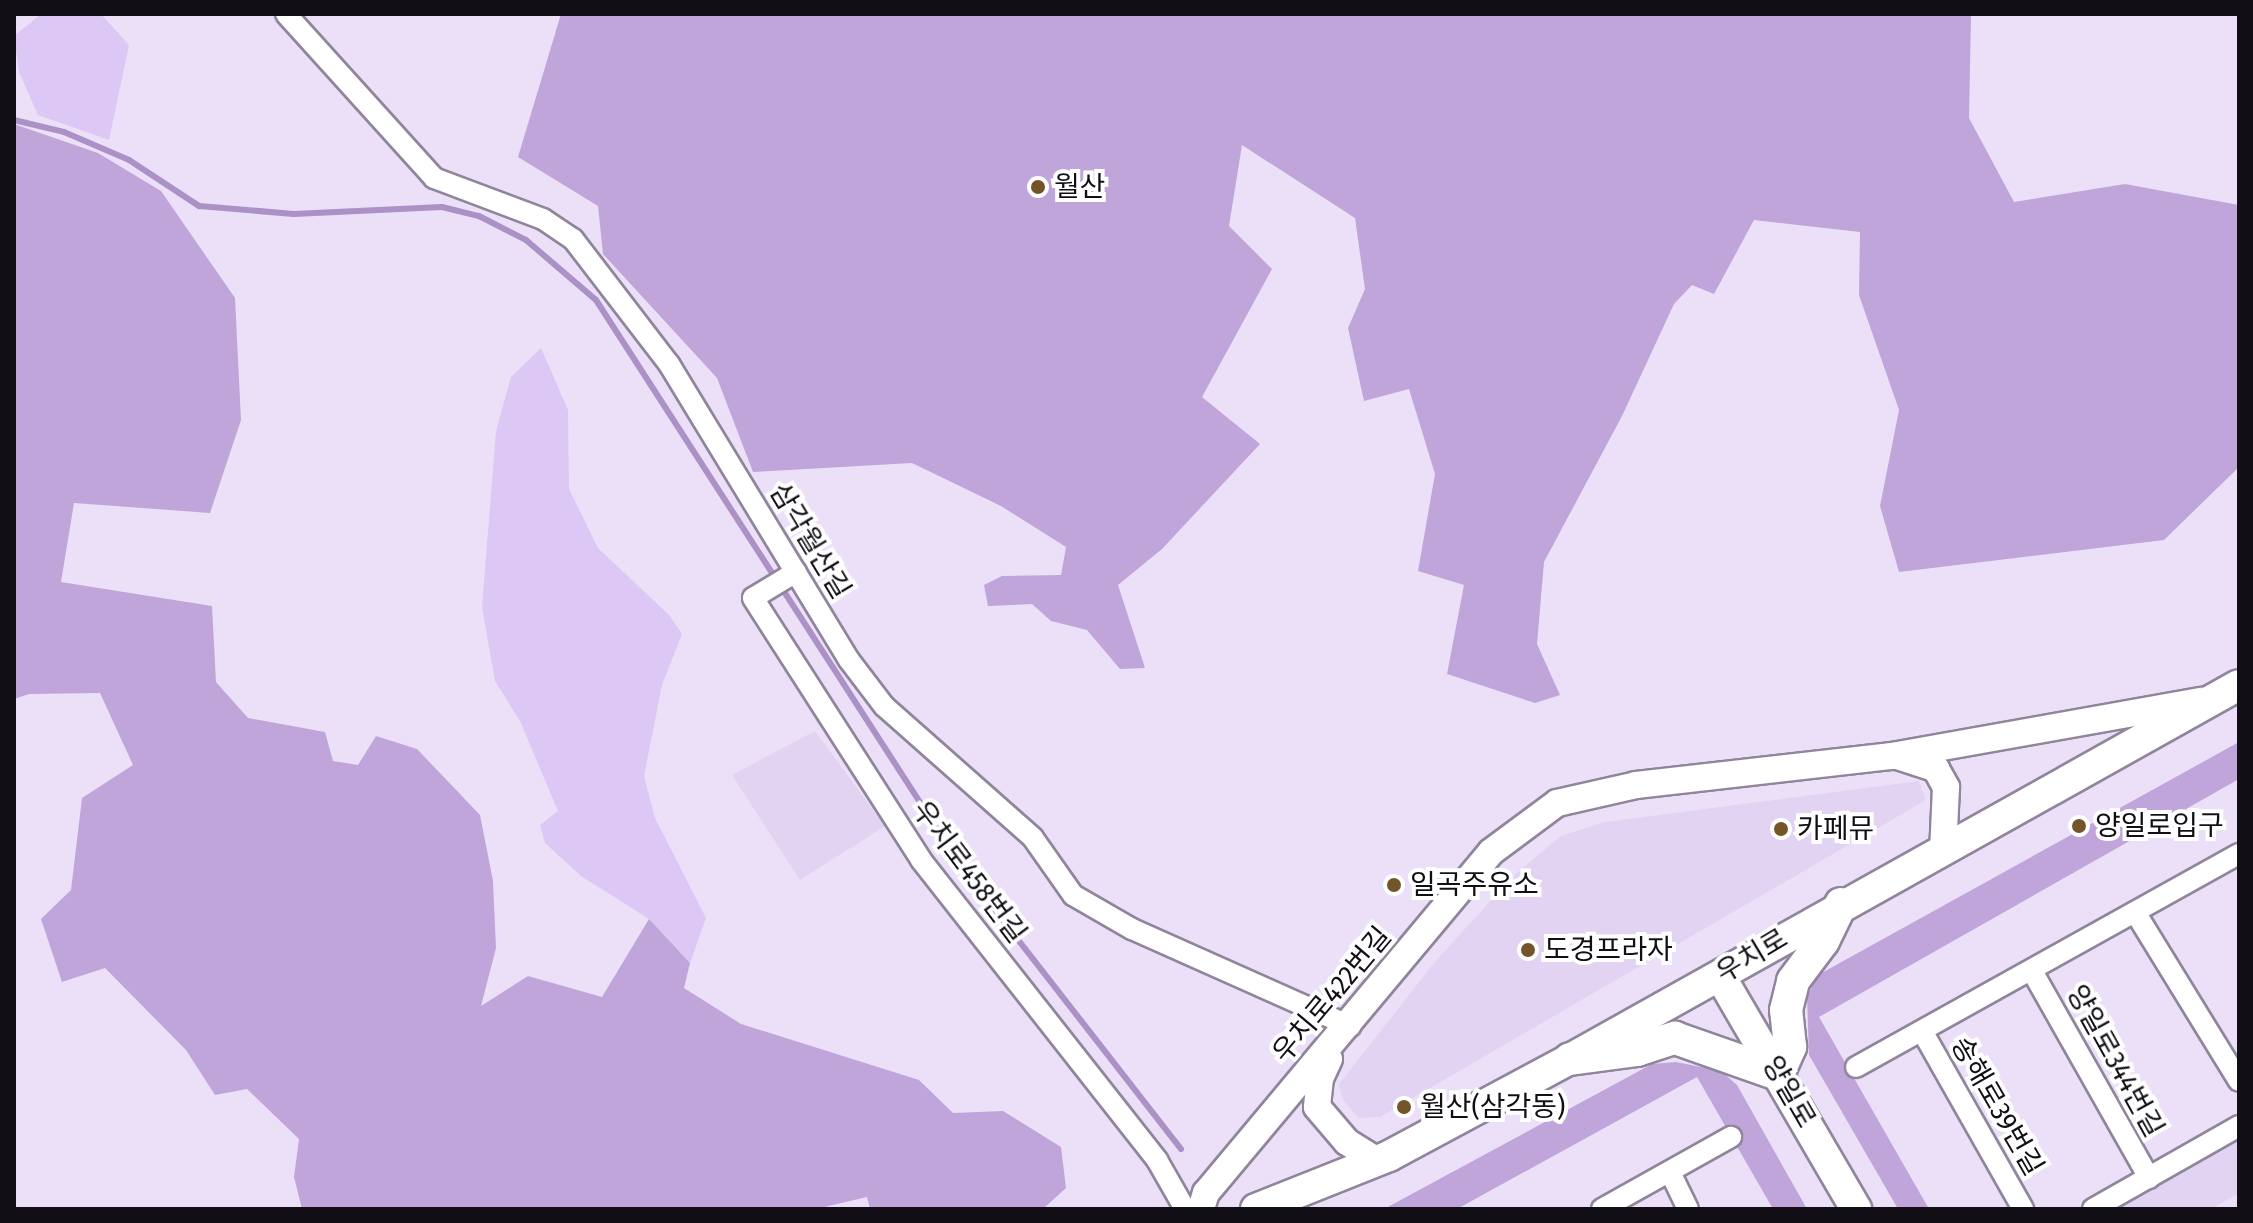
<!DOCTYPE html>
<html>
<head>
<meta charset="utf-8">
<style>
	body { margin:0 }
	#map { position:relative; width:2253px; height:1223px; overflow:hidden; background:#ece0f8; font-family:"Fira Sans Condensed","Noto Sans KR",sans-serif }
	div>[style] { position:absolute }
	.built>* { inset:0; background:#e1d3f1 }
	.green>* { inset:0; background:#ddc7f5 }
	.forest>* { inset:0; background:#bfa5da }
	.stream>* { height:6px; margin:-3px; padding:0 3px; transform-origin:3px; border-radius:3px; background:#ab91c5 }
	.roads { filter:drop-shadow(2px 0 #90859b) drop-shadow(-2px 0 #90859b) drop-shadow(0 2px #90859b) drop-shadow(0 -2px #90859b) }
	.minor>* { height:20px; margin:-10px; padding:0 10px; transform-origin:10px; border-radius:10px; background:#fff }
	.tertiary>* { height:26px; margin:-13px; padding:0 13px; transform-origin:13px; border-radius:13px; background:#fff }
	.secondary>* { height:30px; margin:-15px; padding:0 15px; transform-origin:15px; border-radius:15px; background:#fff }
	.primary>* { height:32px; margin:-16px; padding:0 16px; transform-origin:16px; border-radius:16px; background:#fff }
	.dots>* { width:22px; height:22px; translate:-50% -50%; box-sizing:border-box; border:4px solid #fff; border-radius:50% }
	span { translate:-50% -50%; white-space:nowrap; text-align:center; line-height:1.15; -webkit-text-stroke:8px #fff; paint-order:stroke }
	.poi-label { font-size:28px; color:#120e16 }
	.left { translate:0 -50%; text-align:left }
	.street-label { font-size:28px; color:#120e16 }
	.frame { position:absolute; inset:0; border:16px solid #120e16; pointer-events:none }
</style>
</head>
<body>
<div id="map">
	<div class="built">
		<i style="clip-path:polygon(815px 731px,885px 826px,800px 880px,732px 775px)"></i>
		<i style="clip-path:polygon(1919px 781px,1926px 800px,1380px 1117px,1358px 1118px,1342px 1098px,1339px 1084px,1434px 963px,1512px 877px,1561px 836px,1605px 822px)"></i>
		<i style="clip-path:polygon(2239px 1140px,2239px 1193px,2211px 1209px,2117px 1209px)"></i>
	</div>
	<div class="green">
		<i style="clip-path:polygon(41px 14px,101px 14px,129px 45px,109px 140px,38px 115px,19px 72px,14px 36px)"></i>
		<i style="clip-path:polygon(541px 348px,568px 410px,569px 489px,598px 548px,669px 615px,682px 634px,662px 685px,644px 776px,655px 818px,706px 918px,690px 963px,649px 919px,581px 876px,545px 843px,540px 825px,558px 811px,520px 721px,495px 681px,482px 607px,496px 431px,511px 377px)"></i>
	</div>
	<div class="forest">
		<i style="clip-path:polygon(561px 14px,1971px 14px,1969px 118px,2014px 202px,2125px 184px,2239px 205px,2239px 467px,2164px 540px,1899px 572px,1880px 506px,1899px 410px,1859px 295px,1860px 232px,1754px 220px,1714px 294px,1692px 285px,1674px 304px,1622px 416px,1544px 562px,1537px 644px,1560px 695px,1535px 703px,1447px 674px,1464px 585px,1418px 571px,1435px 474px,1409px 389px,1364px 401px,1348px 328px,1365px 289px,1355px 218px,1242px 145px,1229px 226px,1272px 269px,1202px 397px,1260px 444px,1162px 549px,1118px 585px,1145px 668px,1120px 669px,1087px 630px,1051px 621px,1032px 604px,988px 606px,984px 585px,1002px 576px,1061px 575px,1066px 547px,1001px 506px,912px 463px,753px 472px,717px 378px,603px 254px,598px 206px,518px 157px)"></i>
		<i style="clip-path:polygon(14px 124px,98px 153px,161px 191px,235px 298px,241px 420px,210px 513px,74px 503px,61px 582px,212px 606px,216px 682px,248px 718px,325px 732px,333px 761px,358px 765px,376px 736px,417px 749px,480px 815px,493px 881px,496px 948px,481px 1006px,528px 976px,602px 997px,649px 919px,690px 963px,684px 988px,741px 1024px,919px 1080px,953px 1113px,1003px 1111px,1061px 1147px,1066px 1188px,1043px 1209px,870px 1209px,867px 1197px,816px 1209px,302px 1209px,294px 1177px,299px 1139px,247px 1089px,215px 1095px,186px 1050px,105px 968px,62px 982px,41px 919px,71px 890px,82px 798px,133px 765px,100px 693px,29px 694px,14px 699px)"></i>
		<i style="clip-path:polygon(2239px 742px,2239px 779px,1819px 1017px,1929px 1209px,1898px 1209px,1809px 1055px,1807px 997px,1818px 975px)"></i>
		<i style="clip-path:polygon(1676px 1062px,1721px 1071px,1737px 1085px,1807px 1209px,1773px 1209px,1697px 1077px,1457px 1209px,1384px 1209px,1652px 1064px)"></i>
	</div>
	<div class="stream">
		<i style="left:14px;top:120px;width:51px;rotate:13.5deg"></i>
		<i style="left:64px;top:132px;width:71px;rotate:23.3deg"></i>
		<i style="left:129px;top:160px;width:84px;rotate:33.3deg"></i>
		<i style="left:199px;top:206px;width:95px;rotate:4.8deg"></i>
		<i style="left:294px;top:214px;width:148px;rotate:-2.7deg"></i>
		<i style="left:442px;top:207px;width:38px;rotate:14deg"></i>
		<i style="left:479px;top:216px;width:53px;rotate:27.1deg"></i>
		<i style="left:526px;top:240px;width:92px;rotate:40.6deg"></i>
		<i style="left:596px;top:300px;width:677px;rotate:57.18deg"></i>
		<i style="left:963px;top:869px;width:355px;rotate:52.1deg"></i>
	</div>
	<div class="roads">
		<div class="minor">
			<i style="left:286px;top:14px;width:221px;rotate:47.9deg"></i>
			<i style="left:434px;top:178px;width:116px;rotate:20.6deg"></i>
			<i style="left:543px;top:219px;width:36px;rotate:34deg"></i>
			<i style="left:573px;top:239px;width:158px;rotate:52.5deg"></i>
			<i style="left:669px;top:364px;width:346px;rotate:58.7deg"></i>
			<i style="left:849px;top:660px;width:58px;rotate:52.7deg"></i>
			<i style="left:884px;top:706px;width:199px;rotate:41.5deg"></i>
			<i style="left:1033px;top:838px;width:70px;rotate:54.9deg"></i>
			<i style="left:1073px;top:895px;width:68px;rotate:30deg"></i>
			<i style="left:1132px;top:929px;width:239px;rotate:24deg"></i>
			<i style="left:796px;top:572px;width:50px;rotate:148.8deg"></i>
			<i style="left:753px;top:598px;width:311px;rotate:57.3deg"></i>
			<i style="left:921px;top:860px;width:382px;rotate:51.8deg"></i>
			<i style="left:1157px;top:1160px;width:56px;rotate:60.3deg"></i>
			<i style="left:2135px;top:912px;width:198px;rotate:58.4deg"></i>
			<i style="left:2032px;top:971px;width:238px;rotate:60.5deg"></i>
			<i style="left:1922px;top:1031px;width:205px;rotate:60.4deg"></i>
			<i style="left:1856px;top:1067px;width:438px;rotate:-29.1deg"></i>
			<i style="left:1670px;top:1172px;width:41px;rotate:64.1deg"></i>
			<i style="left:1602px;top:1209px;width:148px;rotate:-29.2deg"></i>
			<i style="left:2093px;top:1209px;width:168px;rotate:-29.6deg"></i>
		</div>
		<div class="tertiary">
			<i style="left:1900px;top:757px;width:38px;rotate:18deg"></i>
			<i style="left:1936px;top:769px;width:21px;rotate:61deg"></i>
			<i style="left:1946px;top:787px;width:65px;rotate:92.6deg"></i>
			<i style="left:1329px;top:1059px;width:21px;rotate:115deg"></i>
			<i style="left:1320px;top:1078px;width:29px;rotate:96deg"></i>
			<i style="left:1317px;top:1107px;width:46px;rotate:49.4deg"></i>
			<i style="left:1347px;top:1142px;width:36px;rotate:32deg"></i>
			<i style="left:1201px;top:1209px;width:17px;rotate:-73deg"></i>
			<i style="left:1206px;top:1193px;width:444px;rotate:-50.1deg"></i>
			<i style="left:1491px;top:852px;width:82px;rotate:-36.6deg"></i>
			<i style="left:1557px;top:803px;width:81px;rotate:-12.8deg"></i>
			<i style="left:1636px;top:785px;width:258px;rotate:-6.5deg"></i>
			<i style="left:1892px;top:756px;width:314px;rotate:-10.1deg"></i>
		</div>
		<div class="secondary">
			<i style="left:1720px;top:976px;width:270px;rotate:59.7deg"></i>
			<i style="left:1256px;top:1209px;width:143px;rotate:-21.7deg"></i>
			<i style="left:1389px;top:1156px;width:205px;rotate:-28.2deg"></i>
			<i style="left:1570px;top:1059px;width:766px;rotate:-29.21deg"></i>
		</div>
		<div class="primary">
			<i style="left:1570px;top:1059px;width:68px;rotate:-7.7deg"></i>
			<i style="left:1637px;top:1050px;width:40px;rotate:-18deg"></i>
			<i style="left:1675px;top:1038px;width:109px;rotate:19.3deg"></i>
			<i style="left:1778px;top:1074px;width:30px;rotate:-66deg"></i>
			<i style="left:1790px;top:1047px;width:37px;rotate:-96deg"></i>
			<i style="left:1786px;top:1010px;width:30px;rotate:-76deg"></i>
			<i style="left:1793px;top:981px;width:50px;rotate:-53.1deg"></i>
			<i style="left:1823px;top:941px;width:41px;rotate:-64.1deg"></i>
		</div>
	</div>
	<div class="dots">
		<i style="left:1038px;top:187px;background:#74552a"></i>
		<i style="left:2079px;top:826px;background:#74552a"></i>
		<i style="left:1781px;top:829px;background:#74552a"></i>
		<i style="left:1394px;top:885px;background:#74552a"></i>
		<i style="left:1528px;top:950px;background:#74552a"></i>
		<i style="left:1404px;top:1107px;background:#74552a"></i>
	</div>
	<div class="poi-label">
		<span class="left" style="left:1054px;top:187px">월산</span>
		<span class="left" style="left:2095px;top:826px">양일로입구</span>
		<span class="left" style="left:1797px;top:829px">카페뮤</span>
		<span class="left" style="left:1410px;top:885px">일곡주유소</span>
		<span class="left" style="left:1544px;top:950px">도경프라자</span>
		<span class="left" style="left:1420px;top:1107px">월산(삼각동)</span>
	</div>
	<div class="street-label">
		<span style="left:810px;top:541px;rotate:59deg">삼각월산길</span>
		<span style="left:969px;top:872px;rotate:53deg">우치로458번길</span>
		<span style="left:1752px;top:956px;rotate:-31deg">우치로</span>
		<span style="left:1332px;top:995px;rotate:-50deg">우치로422번길</span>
		<span style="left:2115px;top:1061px;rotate:61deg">양일로344번길</span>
		<span style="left:1789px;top:1092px;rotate:60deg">양일로</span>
		<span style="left:1997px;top:1106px;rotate:60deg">송해로39번길</span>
	</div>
	<div class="frame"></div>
</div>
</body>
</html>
